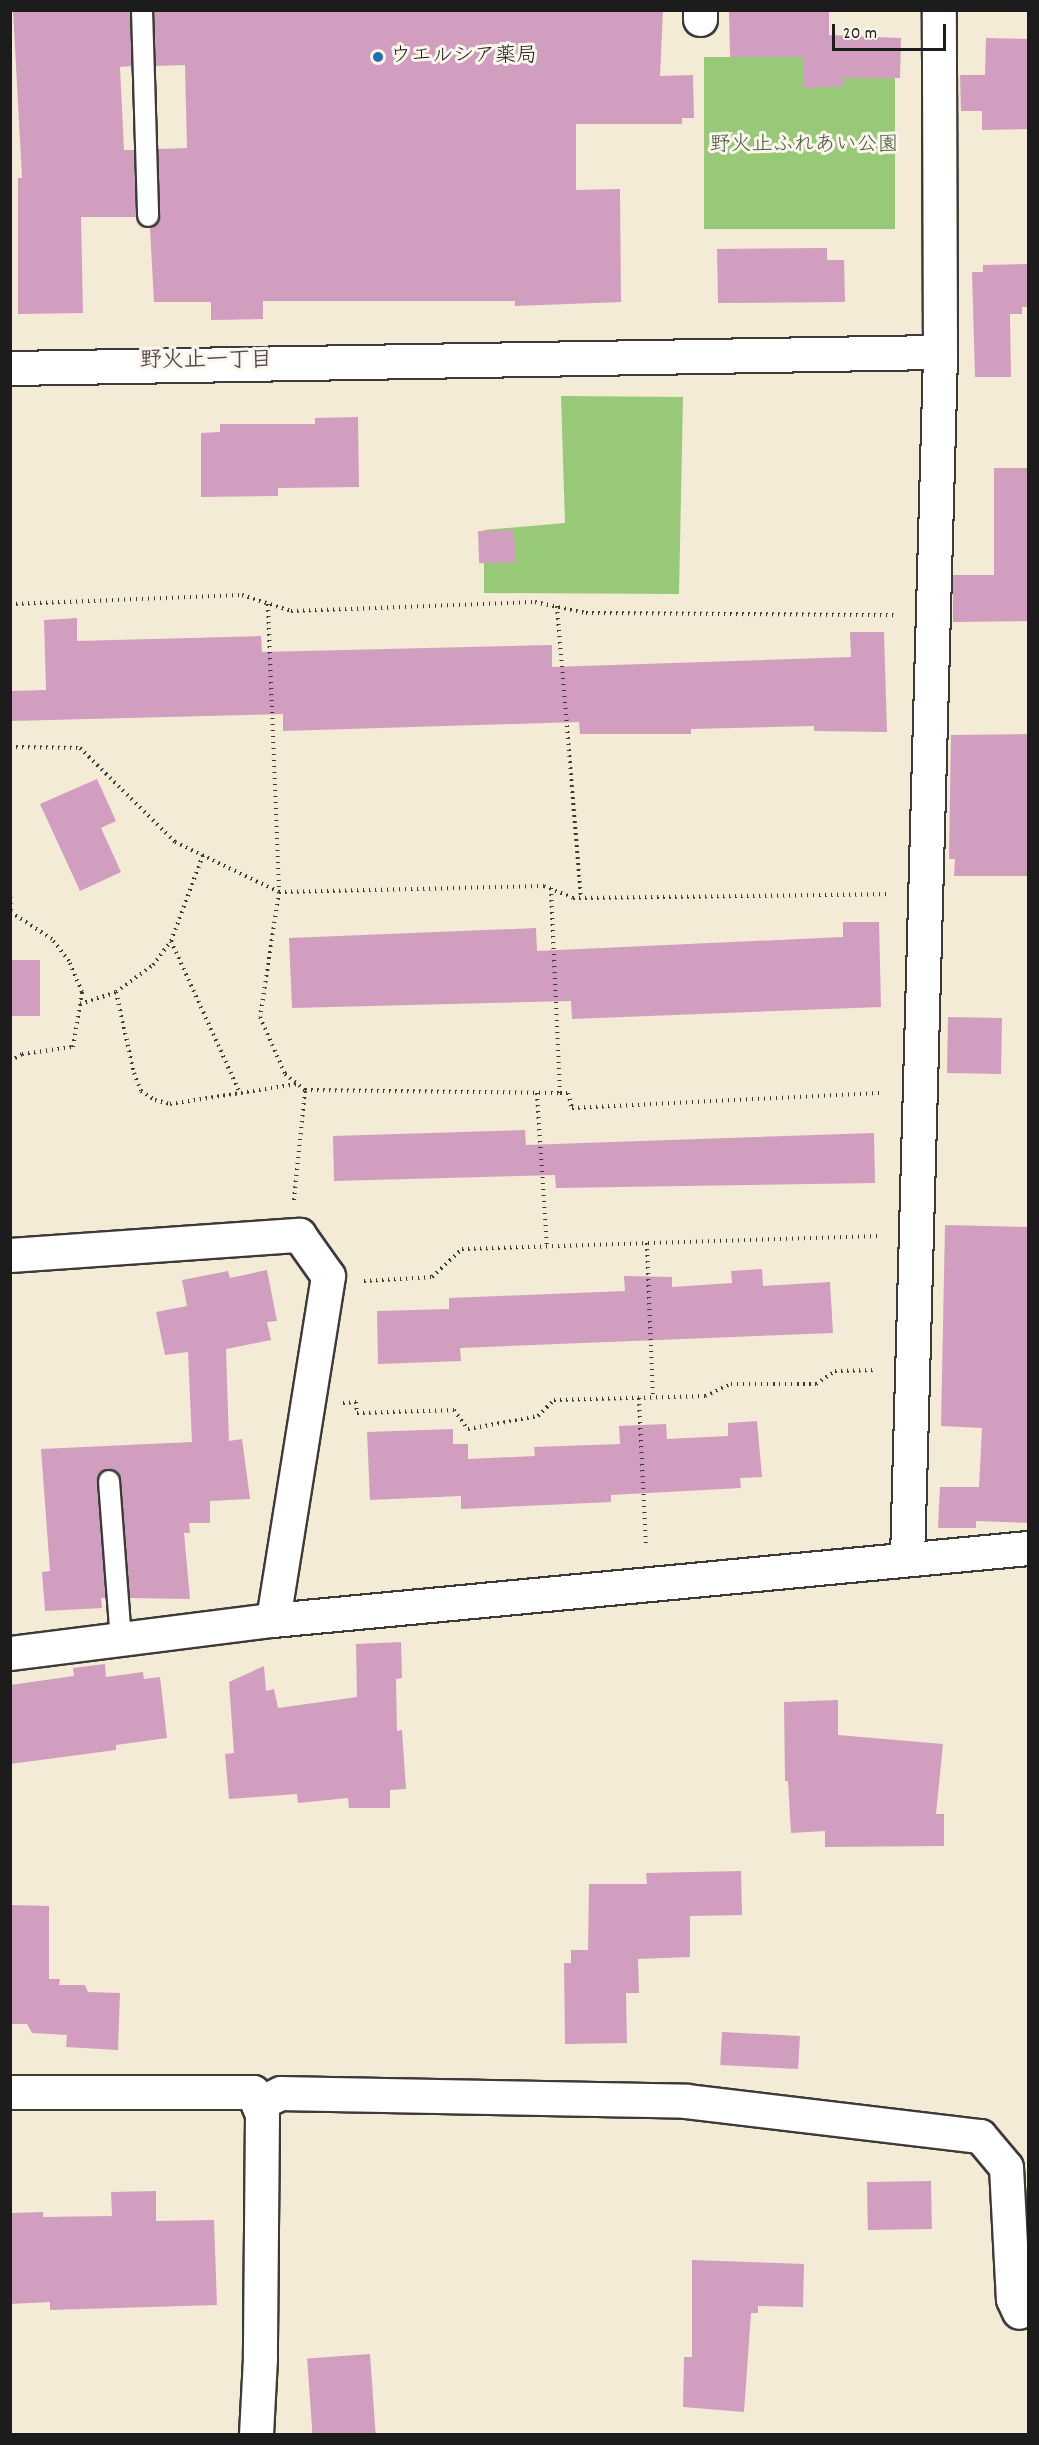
<!DOCTYPE html>
<html>
<head>
<meta charset="utf-8">
<style>
	body { margin:0 }
	#map { position:relative; width:1039px; height:2445px; overflow:hidden; background:#f3ebd5; font-family:Dekko,"Klee One",sans-serif }
	div>[style] { position:absolute }
	.green>* { inset:0; background:#97c979; transform-origin:0 0 }
	.building>* { inset:0; background:#d19ec0; transform-origin:0 0 }
	.path>* { height:4px; margin-top:-2px; transform-origin:0; background:repeating-linear-gradient(90deg,#3c3b38 0 1.5px,transparent 0 6px) }
	.roads { filter:drop-shadow(2px 0 #3c3b38) drop-shadow(-2px 0 #3c3b38) drop-shadow(0 2px #3c3b38) drop-shadow(0 -2px #3c3b38) }
	.lane>* { height:20px; margin:-10px; padding:0 10px; transform-origin:10px; border-radius:10px; background:#fff }
	.street>* { height:33px; margin:-16.5px; padding:0 16.5px; transform-origin:16.5px; border-radius:16.5px; background:#fff }
	.secondary>* { height:33px; margin:-16.5px; padding:0 16.5px; transform-origin:16.5px; border-radius:16.5px; background:#fff }
	.dots>* { width:16px; height:16px; translate:-50% -50%; box-sizing:border-box; border:3px solid #fbf7ec; border-radius:50% }
	span { translate:-50% -50%; white-space:nowrap; text-align:center; line-height:1.15; -webkit-text-stroke:6px #fbf7ec; paint-order:stroke }
	.poi-label { font-size:21px; color:#1c1c1c }
	.left { translate:0 -50%; text-align:left }
	.park-label { font-size:21px; color:#47593d }
	.neighbourhood-label { font-size:22px; color:#5b4a55; font-weight:700 }
	.frame { position:absolute; inset:0; border:12px solid #1c1c1c; pointer-events:none }
	.scale { position:absolute; left:832px; top:24px; width:114px; height:27px; box-sizing:border-box; border:3px solid #1c1c1c; border-top:0; padding-left:8px; font-size:18px; line-height:21px; white-space:nowrap; color:#1c1c1c; -webkit-text-stroke:4px #fbf7ec; paint-order:stroke }
</style>
</head>
<body>
<div id="map">
	<div class="green">
		<i style="left:895px;top:57px;width:172px;height:191px;rotate:90deg"></i>
		<i style="clip-path:polygon(561px 396px,683px 397px,679px 594px,484px 593px,484px 530px,565px 523px)"></i>
	</div>
	<div class="building">
		<i style="clip-path:polygon(13px 10px,130px 10px,132px 66px,120px 67px,124px 150px,134px 150px,136px 217px,81px 217px,83px 313px,18px 314px,18px 178px,22px 178px)"></i>
		<i style="clip-path:polygon(154px 10px,663px 10px,660px 76px,693px 75px,694px 118px,682px 118px,682px 124px,576px 124px,576px 190px,620px 189px,621px 302px,515px 306px,515px 301px,263px 301px,263px 319px,211px 320px,211px 302px,154px 302px,150px 228px,160px 216px,158px 149px,187px 148px,185px 65px,156px 66px)"></i>
		<i style="clip-path:polygon(729px 10px,829px 10px,829px 35px,901px 38px,900px 78px,844px 78px,844px 86px,804px 88px,803px 57px,730px 57px)"></i>
		<i style="clip-path:polygon(986px 38px,1029px 39px,1029px 129px,982px 130px,982px 111px,961px 111px,960px 75px,985px 75px)"></i>
		<i style="clip-path:polygon(827px 248px,827px 260px,844px 260px,845px 302px,718px 303px,717px 249px)"></i>
		<i style="clip-path:polygon(1029px 264px,1029px 307px,1022px 307px,1022px 314px,1010px 314px,1011px 377px,975px 377px,972px 272px,983px 272px,983px 265px)"></i>
		<i style="clip-path:polygon(358px 417px,359px 487px,278px 488px,278px 496px,201px 497px,201px 433px,220px 432px,220px 424px,315px 424px,315px 418px)"></i>
		<i style="clip-path:polygon(994px 468px,1029px 468px,1029px 621px,953px 622px,953px 575px,994px 575px)"></i>
		<i style="left:514px;top:530px;width:32px;height:36px;rotate:88deg"></i>
		<i style="clip-path:polygon(77px 618px,77px 641px,261px 636px,262px 652px,552px 645px,552px 667px,851px 657px,850px 632px,884px 632px,887px 732px,814px 731px,814px 726px,691px 729px,691px 734px,580px 734px,579px 722px,283px 731px,283px 714px,10px 721px,10px 691px,46px 690px,44px 620px)"></i>
		<i style="clip-path:polygon(1029px 734px,1029px 876px,954px 876px,955px 859px,949px 859px,951px 735px)"></i>
		<i style="clip-path:polygon(97px 779px,116px 821px,101px 828px,121px 872px,80px 891px,40px 804px)"></i>
		<i style="clip-path:polygon(843px 922px,879px 922px,881px 1007px,572px 1019px,571px 1001px,292px 1008px,289px 938px,536px 928px,537px 951px,843px 937px)"></i>
		<i style="left:40px;top:960px;width:56px;height:30px;rotate:90deg"></i>
		<i style="left:948px;top:1017px;width:54px;height:56px;rotate:1deg"></i>
		<i style="clip-path:polygon(525px 1130px,526px 1145px,874px 1133px,875px 1183px,556px 1188px,555px 1175px,334px 1181px,333px 1136px)"></i>
		<i style="clip-path:polygon(945px 1225px,1029px 1227px,1029px 1523px,976px 1521px,976px 1528px,938px 1528px,940px 1487px,979px 1487px,982px 1428px,941px 1426px)"></i>
		<i style="clip-path:polygon(762px 1269px,763px 1286px,830px 1282px,833px 1333px,460px 1348px,461px 1361px,378px 1364px,377px 1311px,449px 1309px,449px 1298px,625px 1291px,624px 1276px,672px 1277px,672px 1287px,732px 1283px,731px 1271px)"></i>
		<i style="clip-path:polygon(267px 1270px,277px 1321px,267px 1322px,271px 1340px,226px 1349px,229px 1441px,242px 1439px,250px 1499px,210px 1501px,210px 1523px,189px 1523px,190px 1533px,184px 1533px,190px 1599px,130px 1598px,121px 1480px,115px 1471px,108px 1469px,99px 1475px,97px 1482px,106px 1598px,101px 1598px,102px 1608px,45px 1611px,42px 1572px,50px 1571px,41px 1449px,192px 1442px,188px 1352px,165px 1355px,156px 1312px,187px 1306px,182px 1280px,228px 1271px,230px 1278px)"></i>
		<i style="clip-path:polygon(757px 1421px,762px 1477px,740px 1478px,741px 1488px,611px 1495px,611px 1502px,461px 1509px,461px 1496px,370px 1500px,367px 1432px,453px 1429px,453px 1444px,468px 1444px,468px 1459px,535px 1456px,534px 1447px,620px 1444px,619px 1426px,666px 1424px,667px 1439px,728px 1436px,728px 1423px)"></i>
		<i style="clip-path:polygon(401px 1642px,402px 1678px,396px 1679px,397px 1731px,402px 1730px,406px 1789px,390px 1790px,390px 1808px,349px 1808px,348px 1798px,298px 1803px,297px 1794px,229px 1799px,225px 1754px,234px 1753px,229px 1682px,264px 1666px,266px 1691px,274px 1689px,278px 1708px,357px 1697px,356px 1644px)"></i>
		<i style="clip-path:polygon(105px 1664px,106px 1677px,143px 1672px,144px 1679px,160px 1677px,167px 1738px,116px 1745px,116px 1750px,10px 1764px,10px 1685px,74px 1676px,73px 1668px)"></i>
		<i style="clip-path:polygon(838px 1700px,838px 1735px,943px 1744px,936px 1814px,944px 1814px,944px 1846px,825px 1847px,825px 1831px,791px 1833px,788px 1781px,785px 1781px,784px 1702px)"></i>
		<i style="clip-path:polygon(741px 1871px,742px 1915px,690px 1916px,690px 1957px,638px 1959px,639px 1993px,626px 1993px,627px 2043px,565px 2044px,564px 1963px,571px 1963px,571px 1950px,588px 1950px,589px 1884px,647px 1884px,646px 1873px)"></i>
		<i style="clip-path:polygon(10px 1905px,49px 1906px,49px 1979px,60px 1979px,59px 1985px,85px 1985px,88px 1992px,120px 1993px,118px 2050px,66px 2047px,67px 2035px,32px 2033px,27px 2024px,10px 2024px)"></i>
		<i style="left:722px;top:2032px;width:78px;height:33px;rotate:3deg"></i>
		<i style="left:931px;top:2181px;width:48px;height:64px;rotate:89deg"></i>
		<i style="clip-path:polygon(156px 2191px,156px 2221px,214px 2220px,217px 2305px,50px 2310px,50px 2302px,10px 2304px,10px 2213px,43px 2212px,43px 2217px,112px 2216px,111px 2192px)"></i>
		<i style="clip-path:polygon(692px 2260px,804px 2264px,803px 2307px,758px 2306px,758px 2313px,751px 2313px,744px 2412px,683px 2407px,684px 2357px,692px 2357px)"></i>
		<i style="left:370px;top:2354px;width:80px;height:63px;rotate:86deg"></i>
	</div>
	<div class="path">
		<i style="left:10px;top:604px;width:232px;rotate:-2.2deg"></i>
		<i style="left:242px;top:595px;width:52px;rotate:18.1deg"></i>
		<i style="left:291px;top:611px;width:244px;rotate:-2.1deg"></i>
		<i style="left:535px;top:602px;width:52px;rotate:12.2deg"></i>
		<i style="left:586px;top:613px;width:311px;rotate:0.4deg"></i>
		<i style="left:268px;top:604px;width:288px;rotate:87.8deg"></i>
		<i style="left:279px;top:892px;width:126px;rotate:98.6deg"></i>
		<i style="left:260px;top:1017px;width:62px;rotate:66.3deg"></i>
		<i style="left:285px;top:1074px;width:26px;rotate:39deg"></i>
		<i style="left:557px;top:606px;width:293px;rotate:85.3deg"></i>
		<i style="left:10px;top:747px;width:70px;rotate:0.8deg"></i>
		<i style="left:80px;top:748px;width:134px;rotate:44.7deg"></i>
		<i style="left:175px;top:842px;width:115px;rotate:25.7deg"></i>
		<i style="left:279px;top:892px;width:265px;rotate:-1.3deg"></i>
		<i style="left:544px;top:886px;width:31px;rotate:22deg"></i>
		<i style="left:573px;top:898px;width:318px;rotate:-0.7deg"></i>
		<i style="left:551px;top:888px;width:205px;rotate:87.5deg"></i>
		<i style="left:10px;top:891px;width:22px;rotate:87deg"></i>
		<i style="left:171px;top:941px;width:167px;rotate:65.6deg"></i>
		<i style="left:116px;top:992px;width:83px;rotate:77.5deg"></i>
		<i style="left:134px;top:1073px;width:19px;rotate:69deg"></i>
		<i style="left:141px;top:1091px;width:17px;rotate:33deg"></i>
		<i style="left:155px;top:1100px;width:16px;rotate:15deg"></i>
		<i style="left:170px;top:1104px;width:129px;rotate:-8.9deg"></i>
		<i style="left:80px;top:1004px;width:38px;rotate:-18deg"></i>
		<i style="left:116px;top:992px;width:46px;rotate:-36.1deg"></i>
		<i style="left:153px;top:965px;width:30px;rotate:-53deg"></i>
		<i style="left:171px;top:941px;width:92px;rotate:-69.6deg"></i>
		<i style="left:10px;top:1061px;width:14px;rotate:-30deg"></i>
		<i style="left:22px;top:1054px;width:51px;rotate:-7.8deg"></i>
		<i style="left:73px;top:1047px;width:56px;rotate:-80.7deg"></i>
		<i style="left:82px;top:992px;width:34px;rotate:-113deg"></i>
		<i style="left:69px;top:961px;width:28px;rotate:-128deg"></i>
		<i style="left:52px;top:939px;width:48px;rotate:-147deg"></i>
		<i style="left:537px;top:1093px;width:153px;rotate:86.3deg"></i>
		<i style="left:294px;top:1200px;width:111px;rotate:-84.3deg"></i>
		<i style="left:305px;top:1090px;width:255px;rotate:0.7deg"></i>
		<i style="left:560px;top:1093px;width:8px"></i>
		<i style="left:568px;top:1093px;width:16px;rotate:75deg"></i>
		<i style="left:572px;top:1108px;width:312px;rotate:-2.8deg"></i>
		<i style="left:647px;top:1243px;width:154px;rotate:87.8deg"></i>
		<i style="left:364px;top:1281px;width:68px;rotate:-3.4deg"></i>
		<i style="left:432px;top:1277px;width:41px;rotate:-43deg"></i>
		<i style="left:462px;top:1249px;width:417px;rotate:-1.8deg"></i>
		<i style="left:639px;top:1398px;width:149px;rotate:87.3deg"></i>
		<i style="left:343px;top:1403px;width:13px;rotate:-4deg"></i>
		<i style="left:356px;top:1402px;width:11px;rotate:85deg"></i>
		<i style="left:357px;top:1413px;width:97px;rotate:-1.8deg"></i>
		<i style="left:454px;top:1410px;width:24px;rotate:54deg"></i>
		<i style="left:468px;top:1429px;width:71px;rotate:-10.5deg"></i>
		<i style="left:538px;top:1416px;width:23px;rotate:-45deg"></i>
		<i style="left:554px;top:1400px;width:151px;rotate:-1.5deg"></i>
		<i style="left:705px;top:1396px;width:29px;rotate:-25deg"></i>
		<i style="left:731px;top:1384px;width:85px"></i>
		<i style="left:816px;top:1384px;width:23px;rotate:-34deg"></i>
		<i style="left:835px;top:1371px;width:41px;rotate:-1.4deg"></i>
	</div>
	<div class="roads">
		<div class="lane">
			<i style="left:142px;top:10px;width:206px;rotate:88.3deg"></i>
			<i style="left:109px;top:1481px;width:158px;rotate:85.7deg"></i>
		</div>
		<div class="street">
			<i style="left:700px;top:19px;width:9px;rotate:-90deg"></i>
			<i style="left:10px;top:1255px;width:290px;rotate:-4deg"></i>
			<i style="left:299px;top:1235px;width:50px;rotate:54.7deg"></i>
			<i style="left:328px;top:1276px;width:348px;rotate:99.1deg"></i>
			<i style="left:907px;top:1559px;width:1207px;rotate:-88.43deg"></i>
			<i style="left:10px;top:1653px;width:265px;rotate:-7.2deg"></i>
			<i style="left:273px;top:1620px;width:758px;rotate:-5.45deg"></i>
			<i style="left:10px;top:2092px;width:243px"></i>
			<i style="left:253px;top:2092px;width:24px;rotate:68deg"></i>
			<i style="left:262px;top:2114px;width:244px;rotate:90.5deg"></i>
			<i style="left:260px;top:2358px;width:76px;rotate:93deg"></i>
			<i style="left:258px;top:2104px;width:25px;rotate:-26deg"></i>
			<i style="left:281px;top:2093px;width:405px;rotate:1.1deg"></i>
			<i style="left:686px;top:2101px;width:296px;rotate:6.8deg"></i>
			<i style="left:980px;top:2136px;width:40px;rotate:50deg"></i>
			<i style="left:1006px;top:2167px;width:132px;rotate:87deg"></i>
			<i style="left:1013px;top:2299px;width:14px;rotate:65deg"></i>
		</div>
		<div class="secondary">
			<i style="left:10px;top:368px;width:930px;rotate:-0.99deg"></i>
			<i style="left:940px;top:352px;width:342px;rotate:-90.2deg"></i>
		</div>
	</div>
	<div class="dots">
		<i style="left:378px;top:57px;background:#1f6fb2"></i>
	</div>
	<div class="poi-label">
		<span class="left" style="left:390px;top:57px">ウエルシア薬局</span>
	</div>
	<div class="park-label">
		<span style="left:804px;top:146px">野火止ふれあい公園</span>
	</div>
	<div class="neighbourhood-label">
		<span style="left:206px;top:362px">野火止一丁目</span>
	</div>
	<div class="frame"></div>
	<div class="scale">20 m</div>
</div>
</body>
</html>
